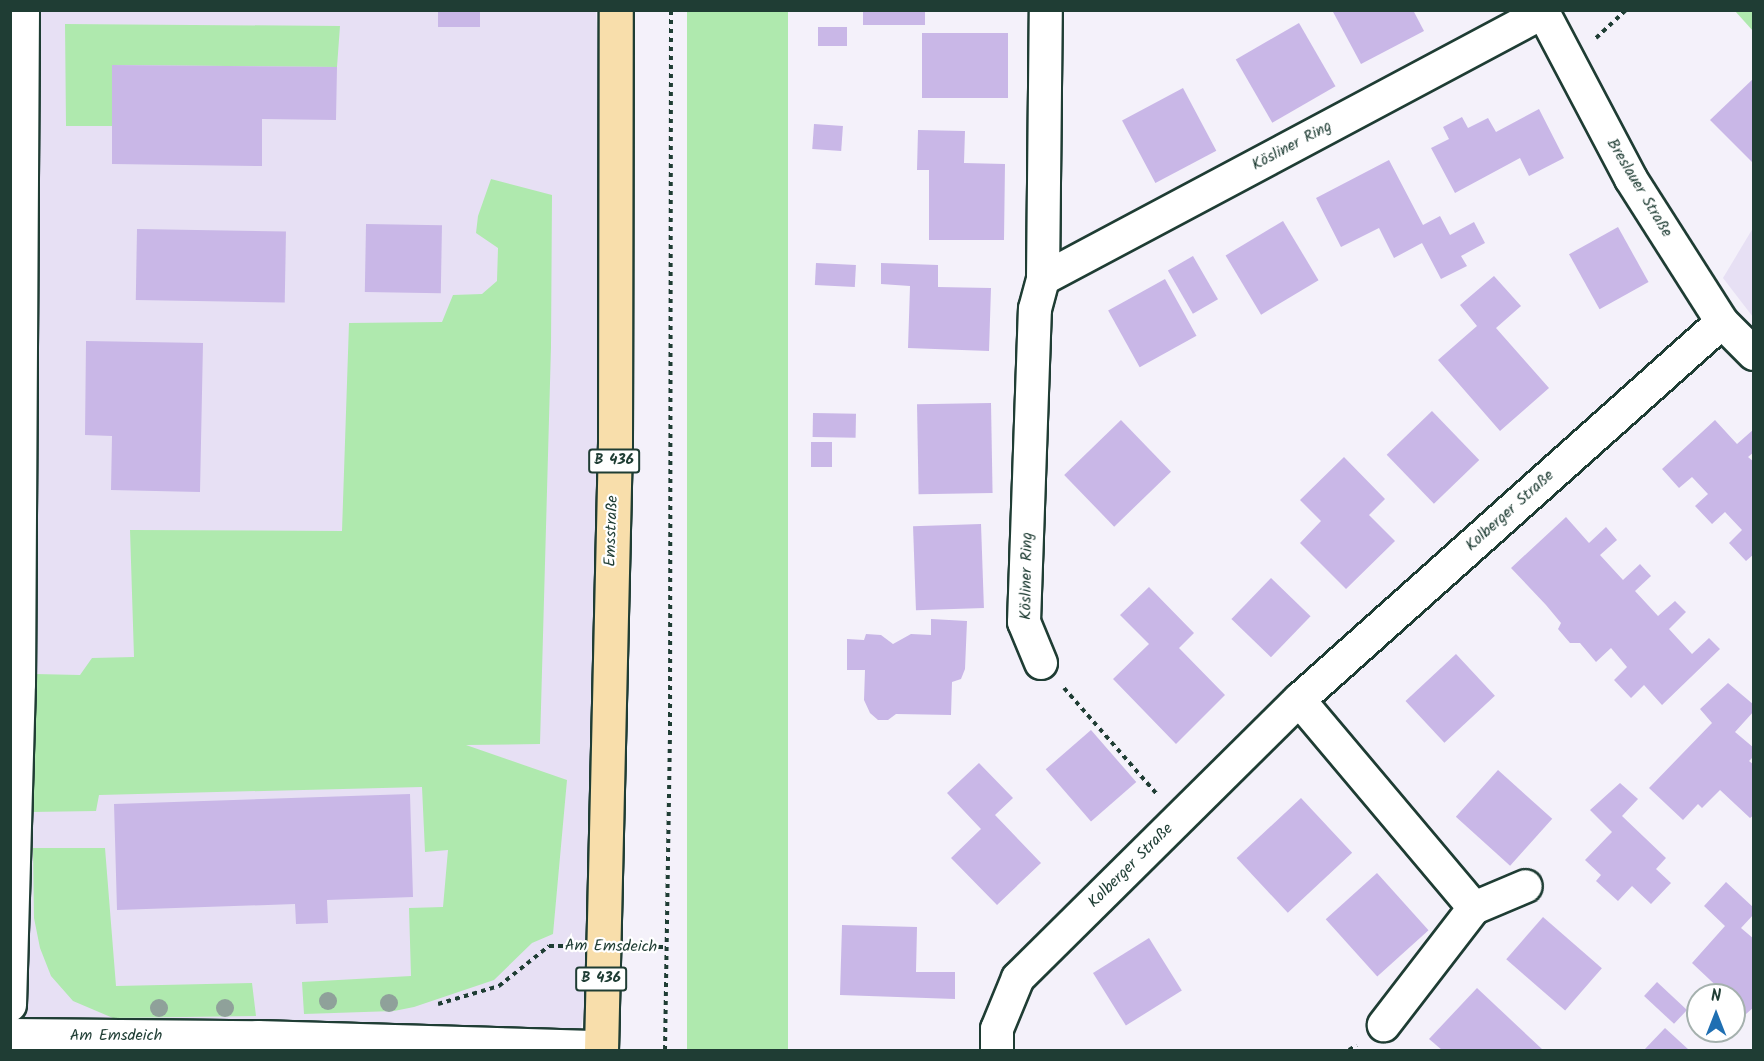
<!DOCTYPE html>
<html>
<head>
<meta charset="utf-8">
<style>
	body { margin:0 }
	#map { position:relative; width:1764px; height:1061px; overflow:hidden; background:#f4f1fa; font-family:Kalam,sans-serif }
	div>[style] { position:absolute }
	.built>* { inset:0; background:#e7e0f4 }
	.green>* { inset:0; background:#afe9ae; transform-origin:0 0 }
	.building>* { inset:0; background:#c9b7e7; transform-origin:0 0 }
	.path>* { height:4px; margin-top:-2px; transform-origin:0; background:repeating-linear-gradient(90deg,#1f3d34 0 4.5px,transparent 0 9px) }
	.roads { filter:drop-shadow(2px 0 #1f3d34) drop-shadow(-2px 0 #1f3d34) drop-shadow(0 2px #1f3d34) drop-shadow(0 -2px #1f3d34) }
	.street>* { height:32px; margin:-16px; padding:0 16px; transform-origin:16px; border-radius:16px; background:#fff }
	.primary>* { height:33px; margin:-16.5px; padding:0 16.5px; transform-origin:16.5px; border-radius:16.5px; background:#f8deab }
	.trees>* { width:18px; height:18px; margin:-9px; border-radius:50%; background:#8fa19a }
	span { translate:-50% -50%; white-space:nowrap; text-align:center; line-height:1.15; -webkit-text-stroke:4.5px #fff; paint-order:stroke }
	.shield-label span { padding:2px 4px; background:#fff; border:2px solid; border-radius:4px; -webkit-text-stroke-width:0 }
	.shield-label { font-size:15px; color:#1f3d34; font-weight:700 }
	.street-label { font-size:16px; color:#1f3d34 }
	.frame { position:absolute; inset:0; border:12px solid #1f3d34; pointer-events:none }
	.north { position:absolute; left:1686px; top:983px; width:60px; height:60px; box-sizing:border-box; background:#fff; border:2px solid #a5b1ae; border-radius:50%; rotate:0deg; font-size:16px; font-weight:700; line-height:24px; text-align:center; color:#1f3d34 }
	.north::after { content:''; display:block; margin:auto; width:21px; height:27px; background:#1f6fb2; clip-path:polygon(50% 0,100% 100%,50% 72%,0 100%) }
</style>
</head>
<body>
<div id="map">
	<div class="built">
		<i style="clip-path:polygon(10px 11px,596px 11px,608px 228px,602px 912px,577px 1050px,11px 1050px)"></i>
		<i style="clip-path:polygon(1753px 228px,1753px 317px,1723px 278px)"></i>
	</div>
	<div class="green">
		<i style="left:687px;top:11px;width:101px;height:1039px"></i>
		<i style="clip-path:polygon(1735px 11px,1753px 11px,1753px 31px)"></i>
		<i style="clip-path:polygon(65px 24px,340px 26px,337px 67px,113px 65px,112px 126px,66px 126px)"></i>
		<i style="clip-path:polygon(491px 179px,552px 195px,551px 347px,540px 744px,466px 745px,567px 780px,553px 934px,532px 943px,494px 980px,414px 1007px,394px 1011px,304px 1014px,302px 982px,411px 976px,409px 908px,443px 907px,448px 850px,425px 852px,422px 787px,99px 795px,96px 811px,31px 812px,35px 674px,80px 675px,92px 658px,134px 657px,130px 530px,342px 531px,349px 323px,442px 322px,453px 295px,482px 294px,497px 281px,498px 248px,476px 233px,478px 216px)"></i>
		<i style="clip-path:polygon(33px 848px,105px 848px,116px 986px,252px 983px,256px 1016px,113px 1018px,73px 1001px,51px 976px,40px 948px,34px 918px)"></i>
	</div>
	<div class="building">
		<i style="left:438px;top:10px;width:42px;height:17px"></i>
		<i style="left:863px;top:10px;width:62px;height:15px"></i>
		<i style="clip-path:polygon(1332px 10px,1413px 10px,1424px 31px,1361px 64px)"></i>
		<i style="left:1299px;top:23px;width:73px;height:73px;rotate:60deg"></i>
		<i style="left:818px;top:27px;width:29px;height:19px"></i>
		<i style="left:1008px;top:33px;width:65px;height:86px;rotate:90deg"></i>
		<i style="clip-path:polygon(112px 65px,337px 67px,336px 120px,262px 119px,262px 166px,112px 164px)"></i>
		<i style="clip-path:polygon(1754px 78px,1754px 164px,1710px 120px)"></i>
		<i style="left:1183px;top:88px;width:71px;height:69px;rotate:62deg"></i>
		<i style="clip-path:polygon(1539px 109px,1564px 158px,1529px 176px,1520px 158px,1455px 193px,1431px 148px,1449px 139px,1443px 127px,1462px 117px,1468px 128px,1488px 118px,1496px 132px)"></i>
		<i style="left:814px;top:124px;width:29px;height:25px;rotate:4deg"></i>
		<i style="clip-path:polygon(918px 130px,965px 131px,964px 163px,1005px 164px,1004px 240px,929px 240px,929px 170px,917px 170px)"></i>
		<i style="clip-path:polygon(1389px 160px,1423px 225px,1440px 216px,1450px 235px,1474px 222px,1485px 243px,1461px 256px,1467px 266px,1441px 279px,1422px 243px,1394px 258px,1379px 228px,1341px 247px,1316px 198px)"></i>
		<i style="left:1283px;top:221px;width:69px;height:67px;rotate:59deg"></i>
		<i style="left:366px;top:224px;width:76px;height:68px;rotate:1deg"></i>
		<i style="left:1618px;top:227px;width:63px;height:56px;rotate:61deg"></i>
		<i style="left:137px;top:229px;width:149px;height:71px;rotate:1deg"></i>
		<i style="left:1193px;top:256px;width:50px;height:29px;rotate:60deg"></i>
		<i style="left:816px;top:263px;width:40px;height:22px;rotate:3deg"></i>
		<i style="clip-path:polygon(881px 263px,938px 265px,938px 287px,991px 288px,989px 351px,908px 348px,910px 286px,881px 284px)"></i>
		<i style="clip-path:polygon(1494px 276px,1521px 306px,1496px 328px,1549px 388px,1500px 431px,1438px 360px,1477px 326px,1460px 305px)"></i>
		<i style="left:1165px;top:279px;width:65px;height:65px;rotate:61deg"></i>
		<i style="clip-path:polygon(86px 341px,203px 343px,200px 492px,111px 490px,112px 436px,85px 435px)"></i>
		<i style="left:991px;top:403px;width:90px;height:74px;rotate:89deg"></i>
		<i style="left:1432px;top:411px;width:68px;height:63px;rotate:46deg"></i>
		<i style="left:813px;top:413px;width:43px;height:24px;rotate:1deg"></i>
		<i style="left:1121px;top:420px;width:72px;height:79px;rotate:46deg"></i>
		<i style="clip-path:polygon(1715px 420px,1737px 444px,1754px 429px,1754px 452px,1748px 457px,1754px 462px,1754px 554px,1746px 561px,1729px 543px,1742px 530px,1725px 512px,1712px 524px,1695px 506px,1708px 494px,1692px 477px,1679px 488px,1662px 469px)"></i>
		<i style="left:811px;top:442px;width:21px;height:25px"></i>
		<i style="clip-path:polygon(1344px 457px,1385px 499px,1369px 515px,1395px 541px,1346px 589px,1300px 543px,1321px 521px,1300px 500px)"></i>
		<i style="clip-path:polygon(1566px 517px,1589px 543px,1606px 527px,1617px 540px,1600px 555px,1623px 580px,1640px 564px,1651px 576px,1635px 591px,1658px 616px,1675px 601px,1686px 612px,1669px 629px,1692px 654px,1709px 638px,1720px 649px,1662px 705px,1644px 685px,1631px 698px,1614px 680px,1627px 667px,1611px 648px,1596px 662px,1580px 643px,1570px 643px,1558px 629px,1561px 623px,1546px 605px,1511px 568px)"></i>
		<i style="left:981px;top:524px;width:84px;height:68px;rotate:88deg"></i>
		<i style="left:1271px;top:578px;width:55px;height:57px;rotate:44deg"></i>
		<i style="clip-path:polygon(1149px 587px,1194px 633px,1179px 648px,1225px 695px,1176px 744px,1113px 679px,1149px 644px,1120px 615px)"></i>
		<i style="clip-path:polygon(931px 619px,967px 621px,965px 669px,961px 679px,952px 682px,951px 715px,896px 714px,888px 720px,878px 720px,870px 713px,864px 700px,865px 670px,847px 670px,847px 639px,864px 640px,866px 634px,881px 635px,893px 644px,911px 634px,931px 635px)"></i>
		<i style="left:1456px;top:654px;width:57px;height:69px;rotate:47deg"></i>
		<i style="clip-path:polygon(1728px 683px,1754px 705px,1754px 711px,1735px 732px,1754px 748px,1754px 756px,1749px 761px,1754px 765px,1754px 815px,1750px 818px,1720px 790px,1702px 808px,1698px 804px,1683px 820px,1649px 788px,1712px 723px,1700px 709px)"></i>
		<i style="left:1091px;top:730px;width:69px;height:60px;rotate:49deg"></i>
		<i style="clip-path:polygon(979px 763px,1013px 798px,995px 815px,1041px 863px,997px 905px,951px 858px,981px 829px,947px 793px)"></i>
		<i style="left:1498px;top:770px;width:73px;height:63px;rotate:42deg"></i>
		<i style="clip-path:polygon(1620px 783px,1638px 799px,1622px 816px,1666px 858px,1656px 869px,1671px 883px,1651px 904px,1632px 886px,1618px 901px,1596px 881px,1601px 875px,1585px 860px,1612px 832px,1590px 810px)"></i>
		<i style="clip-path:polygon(410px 794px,413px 897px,327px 900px,328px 923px,296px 924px,295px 904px,117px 910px,114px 804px)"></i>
		<i style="left:1301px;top:798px;width:75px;height:88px;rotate:47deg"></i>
		<i style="left:1377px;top:873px;width:77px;height:69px;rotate:48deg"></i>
		<i style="clip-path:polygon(1726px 882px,1754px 908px,1754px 914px,1741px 928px,1754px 939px,1754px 1007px,1746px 1014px,1734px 1003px,1734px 995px,1726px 995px,1692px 963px,1725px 926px,1704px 906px)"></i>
		<i style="left:1543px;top:917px;width:78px;height:56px;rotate:41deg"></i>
		<i style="clip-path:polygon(842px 925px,917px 927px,916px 972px,955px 972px,955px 999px,840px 995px)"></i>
		<i style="left:1149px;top:938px;width:62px;height:66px;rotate:58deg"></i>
		<i style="left:1657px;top:982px;width:41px;height:19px;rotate:43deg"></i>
		<i style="clip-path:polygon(1477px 988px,1543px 1050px,1442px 1050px,1429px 1039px)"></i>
		<i style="clip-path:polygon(1665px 1028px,1689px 1050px,1644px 1050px)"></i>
	</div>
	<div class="path">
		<i style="left:1596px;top:38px;width:41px;rotate:-43deg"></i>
		<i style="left:1064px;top:688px;width:140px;rotate:48.8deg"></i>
		<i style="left:640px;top:947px;width:27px"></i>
		<i style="left:438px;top:1004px;width:64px;rotate:-16.4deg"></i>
		<i style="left:499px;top:986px;width:64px;rotate:-38.7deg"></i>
		<i style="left:549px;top:946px;width:18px"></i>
		<i style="left:665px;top:1050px;width:315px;rotate:-89.1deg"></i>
		<i style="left:670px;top:735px;width:725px;rotate:-89.92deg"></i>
		<i style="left:1349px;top:1050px;width:9px;rotate:-32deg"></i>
	</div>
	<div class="roads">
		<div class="street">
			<i style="left:1542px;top:10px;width:191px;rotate:62.2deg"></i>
			<i style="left:1631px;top:179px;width:169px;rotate:57.5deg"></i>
			<i style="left:1722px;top:322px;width:45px;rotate:45deg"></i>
			<i style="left:1043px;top:279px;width:565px;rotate:-28.06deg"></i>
			<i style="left:1041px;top:663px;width:44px;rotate:-112.5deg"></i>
			<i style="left:1024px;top:622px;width:313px;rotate:-88deg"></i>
			<i style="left:1035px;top:309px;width:31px;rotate:-75deg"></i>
			<i style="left:1043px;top:279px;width:269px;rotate:-89.4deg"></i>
			<i style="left:1299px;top:700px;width:272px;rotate:49.9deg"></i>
			<i style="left:1474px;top:908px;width:148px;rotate:127.6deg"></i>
			<i style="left:1474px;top:908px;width:56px;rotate:-22.9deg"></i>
			<i style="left:10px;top:1005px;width:321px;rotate:-88.4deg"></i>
			<i style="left:19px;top:684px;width:674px;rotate:-89.66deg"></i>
			<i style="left:10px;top:1035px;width:248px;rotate:0.5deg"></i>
			<i style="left:258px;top:1037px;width:343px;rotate:1.7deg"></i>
			<i style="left:997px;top:1050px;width:21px;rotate:-90deg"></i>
			<i style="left:997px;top:1029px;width:55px;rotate:-67.6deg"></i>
			<i style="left:1018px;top:978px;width:395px;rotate:-44.7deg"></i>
			<i style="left:1299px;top:700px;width:567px;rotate:-41.78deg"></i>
		</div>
		<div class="primary">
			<i style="left:601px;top:1050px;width:606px;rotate:-88.68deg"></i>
			<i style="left:615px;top:444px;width:434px;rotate:-89.9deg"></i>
		</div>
	</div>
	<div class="trees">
		<i style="left:328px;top:1001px"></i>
		<i style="left:389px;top:1003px"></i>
		<i style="left:159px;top:1008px"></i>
		<i style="left:225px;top:1008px"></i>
	</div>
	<div class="shield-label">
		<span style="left:614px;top:461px">B 436</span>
		<span style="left:601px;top:979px">B 436</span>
	</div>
	<div class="street-label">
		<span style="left:1292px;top:146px;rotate:-28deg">Kösliner Ring</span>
		<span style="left:1639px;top:188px;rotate:59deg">Breslauer Straße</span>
		<span style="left:1510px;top:511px;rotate:-42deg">Kolberger Straße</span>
		<span style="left:612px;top:531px;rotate:-88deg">Emsstraße</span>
		<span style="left:1027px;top:576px;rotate:-89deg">Kösliner Ring</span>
		<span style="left:1131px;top:866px;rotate:-45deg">Kolberger Straße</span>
		<span style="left:611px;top:947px;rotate:1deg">Am Emsdeich</span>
		<span style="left:116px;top:1036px">Am Emsdeich</span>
	</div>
	<div class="frame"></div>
	<div class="north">N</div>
</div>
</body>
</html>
